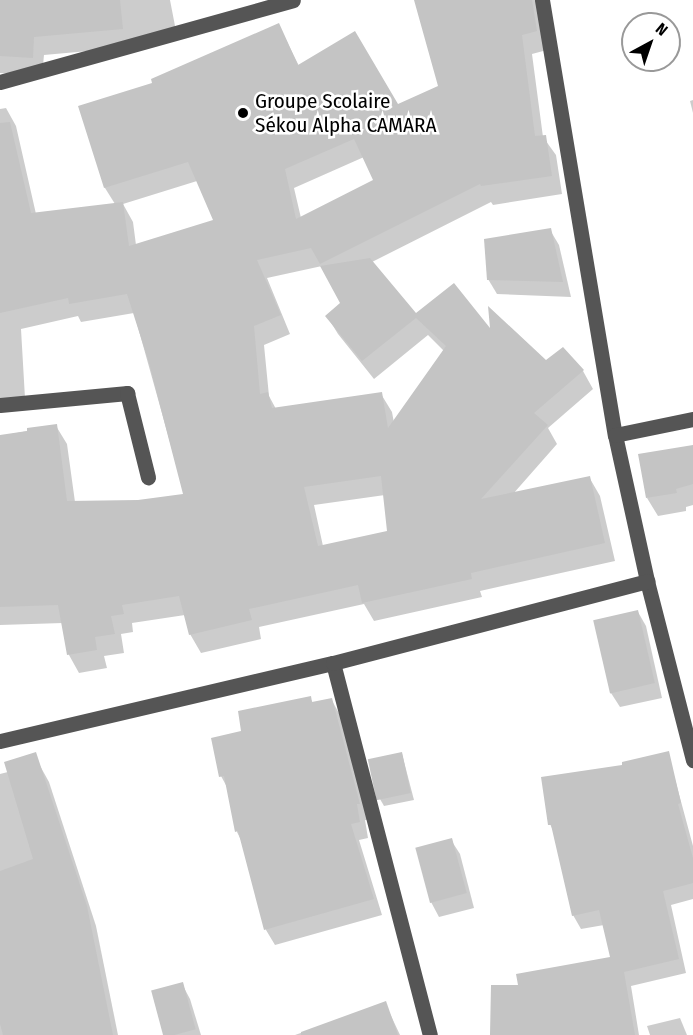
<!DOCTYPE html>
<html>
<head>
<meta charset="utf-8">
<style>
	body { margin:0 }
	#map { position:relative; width:693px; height:1035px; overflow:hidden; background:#fff; font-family:"Fira Sans Condensed",sans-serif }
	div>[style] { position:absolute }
	.shadow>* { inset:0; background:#0003 }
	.building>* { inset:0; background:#c4c4c4; transform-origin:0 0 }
	.minor>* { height:15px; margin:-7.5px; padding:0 7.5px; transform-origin:7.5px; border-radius:7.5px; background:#555 }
	.dots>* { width:16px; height:16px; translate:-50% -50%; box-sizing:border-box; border:3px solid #fff; border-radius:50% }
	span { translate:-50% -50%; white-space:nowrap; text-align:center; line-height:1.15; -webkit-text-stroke:5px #fff; paint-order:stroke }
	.poi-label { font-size:21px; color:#000 }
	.left { translate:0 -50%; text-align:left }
	.north { position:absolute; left:621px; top:12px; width:60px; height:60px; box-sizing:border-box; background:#fff; border:2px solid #999; border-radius:50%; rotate:40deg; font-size:16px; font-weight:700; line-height:24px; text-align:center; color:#000 }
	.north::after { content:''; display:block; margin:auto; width:21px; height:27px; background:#000; clip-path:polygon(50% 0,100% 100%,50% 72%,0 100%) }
</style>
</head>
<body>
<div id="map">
	<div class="shadow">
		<i style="clip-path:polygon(0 0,170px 0,176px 31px,133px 47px,44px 55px,42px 76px,0 73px)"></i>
		<i style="clip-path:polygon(evenodd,417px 0,537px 0,547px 50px,532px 54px,543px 137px,556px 155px,562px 194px,493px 205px,491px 202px,372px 262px,416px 316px,492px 332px,546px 362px,583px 371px,593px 389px,548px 428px,557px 444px,513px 494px,589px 477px,600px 496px,615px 561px,480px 591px,482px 597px,374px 621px,364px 604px,259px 627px,261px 639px,201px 653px,190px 634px,185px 615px,132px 623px,133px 632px,121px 634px,124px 653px,104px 656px,107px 668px,79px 673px,69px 655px,63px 623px,0 625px,0 436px,56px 426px,67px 444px,75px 502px,138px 502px,185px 496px,134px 313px,81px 322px,78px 316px,21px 329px,25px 398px,0 400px,0 109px,6px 108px,16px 126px,36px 214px,115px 204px,105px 188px,80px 107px,155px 84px,278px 24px,299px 66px,398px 106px,440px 87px,417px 0,364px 157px,375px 181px,301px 218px,294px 188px,364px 157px,417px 0,197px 181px,215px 221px,136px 245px,133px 222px,123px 204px,197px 181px,417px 0,322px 266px,342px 304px,327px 316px,338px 334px,374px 379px,428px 335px,444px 351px,394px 423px,392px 412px,381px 394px,276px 409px,269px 396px,264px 345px,290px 334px,267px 278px,322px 266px,417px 0,385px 495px,389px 532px,323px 546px,314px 505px,385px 495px)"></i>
		<i style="clip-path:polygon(693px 100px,693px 113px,690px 101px)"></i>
		<i style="clip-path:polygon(550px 230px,559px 245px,571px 297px,497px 294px,488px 279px)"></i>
		<i style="clip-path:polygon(693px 445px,693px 505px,686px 507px,686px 511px,658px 516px,647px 498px)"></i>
		<i style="clip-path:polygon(638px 612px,646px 626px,662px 698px,620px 707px,611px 693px,595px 621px)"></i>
		<i style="clip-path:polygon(310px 698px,313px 703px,331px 699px,340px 715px,368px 820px,365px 820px,368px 838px,359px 840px,382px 915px,275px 945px,266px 930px,242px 842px,237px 832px,228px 789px,221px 776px,243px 733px)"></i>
		<i style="clip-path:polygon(402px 754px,414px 800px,384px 806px,380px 799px)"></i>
		<i style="clip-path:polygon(39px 764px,49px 782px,96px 926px,118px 1035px,0 1035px,0 774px)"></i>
		<i style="clip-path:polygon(672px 768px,693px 846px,693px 899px,671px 905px,686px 973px,631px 986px,639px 1035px,492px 1035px,520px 987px,612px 958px,604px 925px,581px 929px,573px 915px,554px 832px,550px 824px)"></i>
		<i style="clip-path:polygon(451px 840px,460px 854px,474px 908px,439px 917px,431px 902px)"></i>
		<i style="clip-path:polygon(182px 984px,190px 999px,201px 1035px,164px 1035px,153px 992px)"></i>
		<i style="clip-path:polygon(385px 1003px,400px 1035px,295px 1035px)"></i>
		<i style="clip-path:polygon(680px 1018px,687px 1035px,650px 1035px,647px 1026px)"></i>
	</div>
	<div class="building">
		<i style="clip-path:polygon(0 0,120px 0,123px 29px,34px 37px,33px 58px,0 56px)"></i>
		<i style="clip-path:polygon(evenodd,414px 0,532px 0,537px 31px,522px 35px,535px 136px,546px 135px,552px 176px,481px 186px,480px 184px,320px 264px,311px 248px,257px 260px,281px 315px,254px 326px,260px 394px,268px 392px,272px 408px,382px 392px,388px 428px,446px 346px,416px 318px,362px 361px,325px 316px,340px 303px,320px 266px,370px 258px,416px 313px,454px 283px,490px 328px,488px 306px,546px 360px,563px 347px,584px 370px,534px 413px,548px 425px,481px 499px,590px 476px,605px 543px,471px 573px,472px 579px,362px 603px,358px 585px,249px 609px,252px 620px,189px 635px,179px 596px,122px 605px,124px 614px,111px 616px,115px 634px,95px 637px,97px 650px,67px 655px,58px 605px,0 607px,0 435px,27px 431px,27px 428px,57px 424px,67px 501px,138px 500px,183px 494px,149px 363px,127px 294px,69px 304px,68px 298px,0 313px,0 123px,10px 122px,31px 213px,123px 202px,129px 246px,213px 220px,188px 162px,104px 188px,78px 106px,152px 83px,151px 79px,279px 23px,298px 65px,355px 31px,398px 104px,438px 86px,414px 0,354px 139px,373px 180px,296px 219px,285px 169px,354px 139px,414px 0,381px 476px,387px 531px,318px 546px,304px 487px,381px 476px)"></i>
		<i style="clip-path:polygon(551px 228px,563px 282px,487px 280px,484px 239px)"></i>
		<i style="clip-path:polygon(693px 445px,693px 484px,676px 489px,677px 493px,646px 498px,638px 454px)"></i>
		<i style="left:638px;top:610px;width:75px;height:46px;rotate:77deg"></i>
		<i style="clip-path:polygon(311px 696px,312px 702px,332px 698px,360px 804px,357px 804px,360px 822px,351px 824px,374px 899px,264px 930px,238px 831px,235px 832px,224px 776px,219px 777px,211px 738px,241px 731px,238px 711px)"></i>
		<i style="clip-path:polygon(669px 751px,681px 803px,678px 804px,693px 858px,693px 883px,663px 891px,679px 959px,624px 972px,635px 1035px,490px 1035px,491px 985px,518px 985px,516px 974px,610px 957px,599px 910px,572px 916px,551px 825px,548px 825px,541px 777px,622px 765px,622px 762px)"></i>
		<i style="clip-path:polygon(36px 752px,87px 906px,113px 1035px,3px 1035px,0 1024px,0 871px,33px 859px,4px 762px)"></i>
		<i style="left:402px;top:752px;width:42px;height:35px;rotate:78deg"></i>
		<i style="left:452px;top:838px;width:57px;height:38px;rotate:75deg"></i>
		<i style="left:183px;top:982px;width:49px;height:33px;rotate:75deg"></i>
		<i style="clip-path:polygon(386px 1001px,398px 1035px,301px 1035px,301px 1032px)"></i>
	</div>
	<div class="minor">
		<i style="left:542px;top:0;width:441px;rotate:80.5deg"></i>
		<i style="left:615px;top:435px;width:149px;rotate:77.6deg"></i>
		<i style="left:647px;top:581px;width:185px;rotate:75.6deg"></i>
		<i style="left:0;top:82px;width:304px;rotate:-15.6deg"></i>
		<i style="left:0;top:405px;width:128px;rotate:-5.4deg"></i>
		<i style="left:127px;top:393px;width:87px;rotate:76deg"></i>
		<i style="left:615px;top:435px;width:80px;rotate:-11.6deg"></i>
		<i style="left:333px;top:663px;width:384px;rotate:75.4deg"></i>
		<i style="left:0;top:741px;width:342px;rotate:-13.2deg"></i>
		<i style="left:333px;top:663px;width:325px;rotate:-14.6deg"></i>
	</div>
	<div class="dots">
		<i style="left:243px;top:113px;background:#000"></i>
	</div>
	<div class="poi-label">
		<span class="left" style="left:255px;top:113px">Groupe Scolaire<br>Sékou Alpha CAMARA</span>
	</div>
	<div class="north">N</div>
</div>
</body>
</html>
